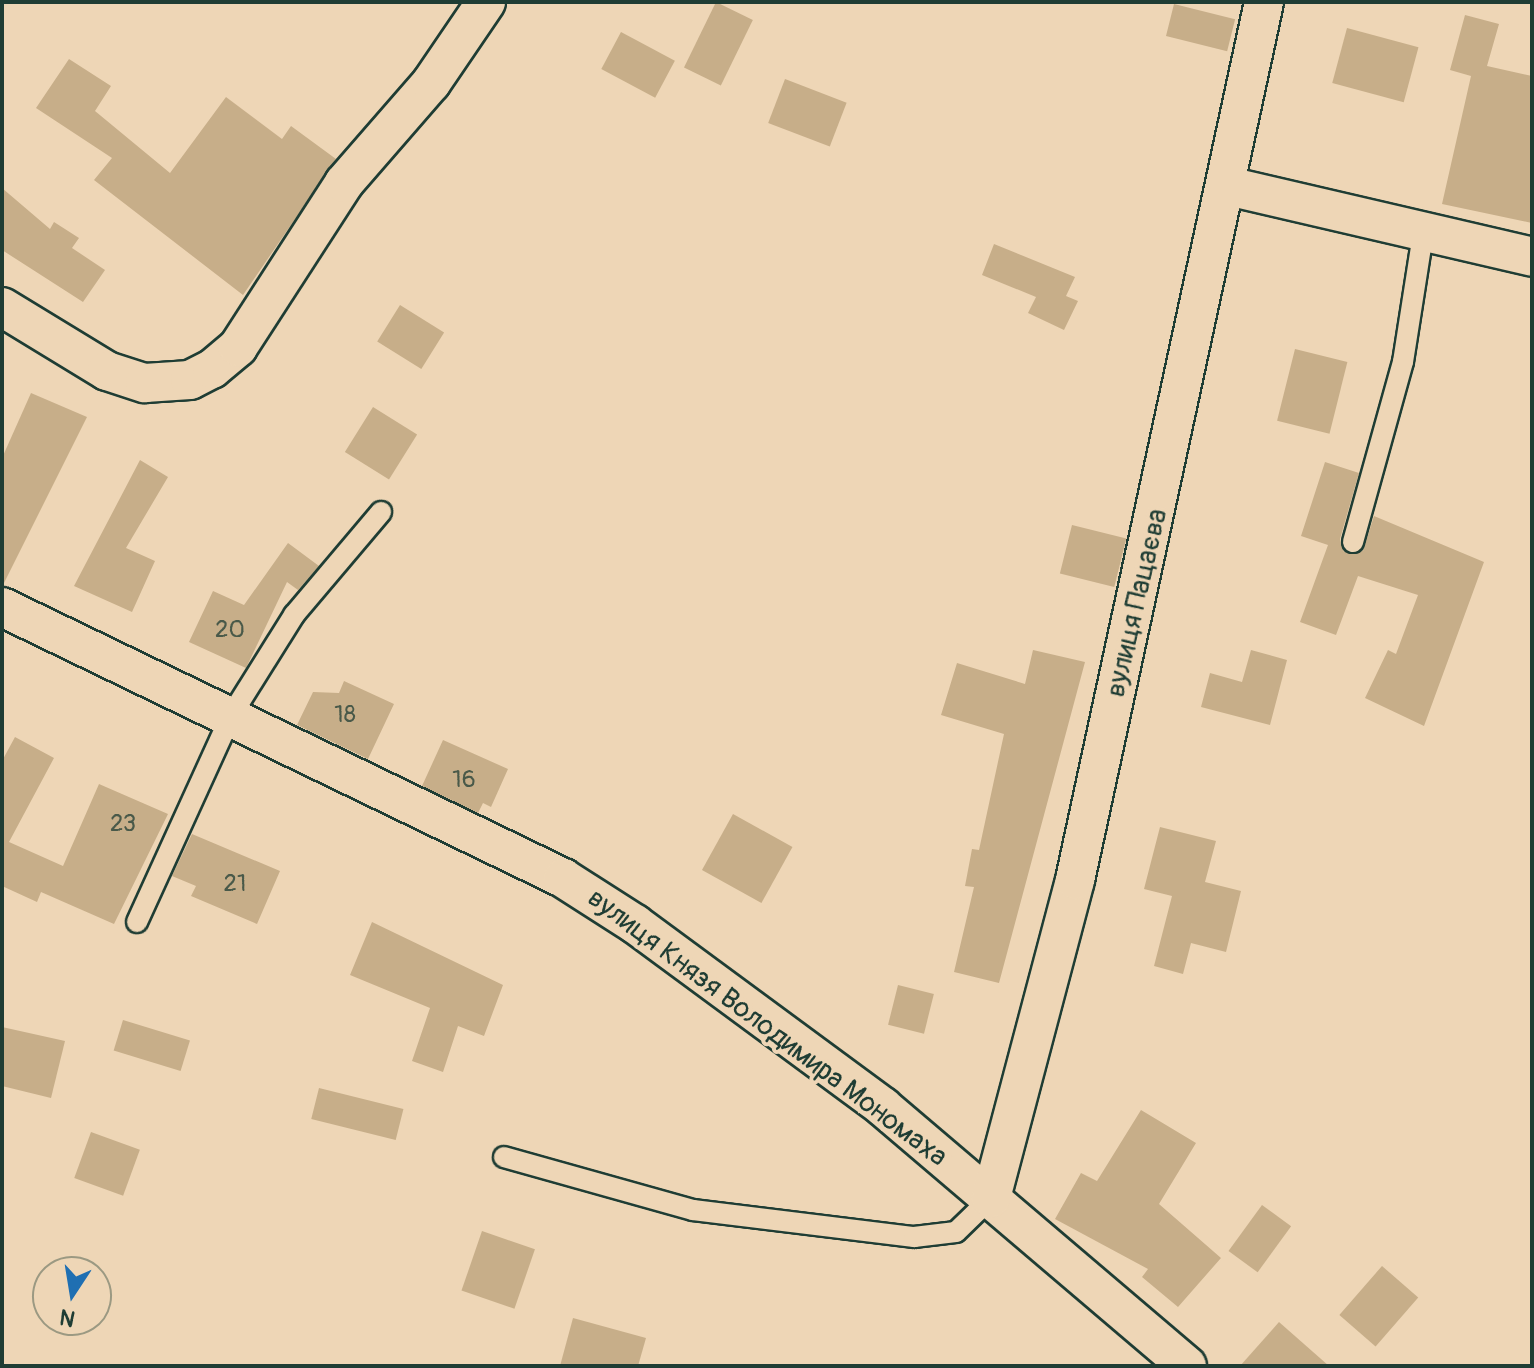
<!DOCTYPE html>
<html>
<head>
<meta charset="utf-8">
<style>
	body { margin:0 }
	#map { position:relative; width:1534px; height:1368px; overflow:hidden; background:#eed6b6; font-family:Pangolin,sans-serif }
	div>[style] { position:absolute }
	.building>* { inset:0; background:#c7ae89; transform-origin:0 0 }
	.roads { filter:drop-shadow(2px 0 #1f3d34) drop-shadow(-2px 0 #1f3d34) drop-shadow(0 2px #1f3d34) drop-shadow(0 -2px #1f3d34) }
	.service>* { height:20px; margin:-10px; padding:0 10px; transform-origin:10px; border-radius:10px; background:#eed6b6 }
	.minor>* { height:38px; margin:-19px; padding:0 19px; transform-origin:19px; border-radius:19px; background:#eed6b6 }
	span { translate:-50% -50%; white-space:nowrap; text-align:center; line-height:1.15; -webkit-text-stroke:8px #eed6b6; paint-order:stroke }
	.number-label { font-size:24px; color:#495949 }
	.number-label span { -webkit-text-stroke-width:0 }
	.street-label { font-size:28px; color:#1f3d34 }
	.frame { position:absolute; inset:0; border:4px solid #1f3d34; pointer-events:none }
	.north { position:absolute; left:32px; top:1256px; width:80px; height:80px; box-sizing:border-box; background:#eed6b6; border:2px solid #9b9982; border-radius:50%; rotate:192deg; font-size:22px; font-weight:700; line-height:32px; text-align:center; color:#1f3d34 }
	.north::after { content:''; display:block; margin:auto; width:28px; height:36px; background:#1f6fb2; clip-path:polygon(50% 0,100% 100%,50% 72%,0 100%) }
</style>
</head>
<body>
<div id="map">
	<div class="building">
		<i style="left:716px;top:2px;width:41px;height:73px;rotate:26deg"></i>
		<i style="left:1174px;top:4px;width:63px;height:33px;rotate:14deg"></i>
		<i style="clip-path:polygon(1465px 15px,1499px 24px,1487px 66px,1532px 76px,1532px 223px,1442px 204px,1471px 76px,1450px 70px)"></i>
		<i style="left:1347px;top:28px;width:74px;height:57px;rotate:15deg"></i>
		<i style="left:621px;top:32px;width:61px;height:42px;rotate:28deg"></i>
		<i style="clip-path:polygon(69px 59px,111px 86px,95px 111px,170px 173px,226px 97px,282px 139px,291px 126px,336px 159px,243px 295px,94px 180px,112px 158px,36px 108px)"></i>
		<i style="left:785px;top:79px;width:66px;height:47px;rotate:21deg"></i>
		<i style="clip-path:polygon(2px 188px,50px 229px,54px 222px,79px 238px,72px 248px,105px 270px,83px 302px,2px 250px)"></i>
		<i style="clip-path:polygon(994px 244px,1075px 277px,1066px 296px,1078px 301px,1064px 330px,1028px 313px,1036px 297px,982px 275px)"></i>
		<i style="left:400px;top:305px;width:52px;height:43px;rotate:32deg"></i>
		<i style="left:1295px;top:349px;width:54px;height:74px;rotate:14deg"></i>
		<i style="clip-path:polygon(31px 393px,87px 417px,3px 585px,2px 458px)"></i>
		<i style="left:373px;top:407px;width:52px;height:53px;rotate:32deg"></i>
		<i style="clip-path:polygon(140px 460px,168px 477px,126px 548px,155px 561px,132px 612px,74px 586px)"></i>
		<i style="clip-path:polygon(1325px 462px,1359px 473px,1340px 539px,1344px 552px,1363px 551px,1374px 516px,1484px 562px,1424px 726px,1365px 698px,1388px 650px,1396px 654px,1418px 595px,1358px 576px,1336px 635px,1300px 622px,1328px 545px,1301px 536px)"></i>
		<i style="left:1072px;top:525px;width:56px;height:50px;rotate:14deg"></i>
		<i style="clip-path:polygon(288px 543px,319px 566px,298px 590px,287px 582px,246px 668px,189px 642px,213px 591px,244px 605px)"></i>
		<i style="clip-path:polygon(1033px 650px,1085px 662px,999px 983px,954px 972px,974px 887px,965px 886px,972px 849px,979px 850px,1004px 734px,941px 715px,957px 663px,1025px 684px)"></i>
		<i style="clip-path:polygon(1251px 650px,1287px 660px,1270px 725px,1201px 707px,1210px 673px,1242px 682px)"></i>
		<i style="clip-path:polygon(344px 681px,394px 704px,368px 759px,297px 725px,313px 692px,339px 693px)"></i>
		<i style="clip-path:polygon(15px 737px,54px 758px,9px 842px,63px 866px,99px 784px,168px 814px,114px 924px,41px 892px,37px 902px,2px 886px,2px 761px)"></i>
		<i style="clip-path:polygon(443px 740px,508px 769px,491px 807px,483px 803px,478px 813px,422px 786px)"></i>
		<i style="left:733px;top:814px;width:68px;height:64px;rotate:29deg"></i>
		<i style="clip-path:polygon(1160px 827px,1216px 841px,1205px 882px,1241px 891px,1226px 952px,1191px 943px,1183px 974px,1154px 966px,1172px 896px,1144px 889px)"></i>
		<i style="clip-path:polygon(192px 834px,280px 871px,257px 924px,191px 896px,196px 886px,172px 876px)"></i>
		<i style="clip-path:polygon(372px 922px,503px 985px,484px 1036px,458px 1026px,443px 1072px,412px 1061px,430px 1008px,350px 975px)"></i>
		<i style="left:898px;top:985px;width:37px;height:41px;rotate:14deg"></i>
		<i style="left:123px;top:1020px;width:70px;height:32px;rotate:17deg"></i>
		<i style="clip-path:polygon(2px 1027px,65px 1041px,51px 1098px,2px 1086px)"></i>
		<i style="left:319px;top:1088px;width:87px;height:32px;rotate:14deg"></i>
		<i style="clip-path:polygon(1141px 1110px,1196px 1143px,1159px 1204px,1221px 1258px,1178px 1307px,1142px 1277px,1148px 1269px,1055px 1219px,1081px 1173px,1097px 1181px)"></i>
		<i style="left:91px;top:1132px;width:52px;height:49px;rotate:20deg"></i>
		<i style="left:1262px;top:1205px;width:36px;height:57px;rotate:36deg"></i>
		<i style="left:482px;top:1231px;width:56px;height:63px;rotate:19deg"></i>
		<i style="left:1382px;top:1266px;width:48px;height:65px;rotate:41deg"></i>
		<i style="clip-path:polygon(573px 1318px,646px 1338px,638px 1366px,560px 1366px)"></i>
		<i style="clip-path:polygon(1279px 1322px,1329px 1366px,1240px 1366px)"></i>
	</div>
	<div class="roads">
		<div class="service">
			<i style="left:1353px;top:542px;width:187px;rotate:-74.5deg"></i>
			<i style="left:1403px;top:362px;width:129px;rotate:-81.1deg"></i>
			<i style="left:137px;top:922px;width:229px;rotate:-65.5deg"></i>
			<i style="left:232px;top:714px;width:117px;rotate:-57.9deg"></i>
			<i style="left:294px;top:615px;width:135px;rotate:-49.8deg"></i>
			<i style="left:504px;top:1157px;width:196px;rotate:15.7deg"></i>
			<i style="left:693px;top:1210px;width:223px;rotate:7deg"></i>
			<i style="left:914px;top:1237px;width:42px;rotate:-6.8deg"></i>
			<i style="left:956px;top:1232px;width:49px;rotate:-44.2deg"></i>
		</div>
		<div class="minor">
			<i style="left:1228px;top:186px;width:312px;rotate:13.1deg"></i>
			<i style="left:2px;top:307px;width:123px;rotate:31.4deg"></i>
			<i style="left:107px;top:371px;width:40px;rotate:18deg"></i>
			<i style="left:145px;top:383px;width:45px;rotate:-3.8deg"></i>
			<i style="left:190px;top:380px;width:25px;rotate:-27deg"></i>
			<i style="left:212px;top:369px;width:34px;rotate:-40deg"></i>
			<i style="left:238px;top:347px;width:195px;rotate:-57.1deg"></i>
			<i style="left:344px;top:183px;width:133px;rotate:-49deg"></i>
			<i style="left:431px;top:83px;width:98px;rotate:-55.8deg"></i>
			<i style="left:2px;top:607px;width:623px;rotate:25.78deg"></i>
			<i style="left:563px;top:878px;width:85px;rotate:32.6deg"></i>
			<i style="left:635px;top:924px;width:308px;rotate:36.4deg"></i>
			<i style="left:883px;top:1107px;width:399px;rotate:40.4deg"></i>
			<i style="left:991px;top:1198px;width:329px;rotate:-75.2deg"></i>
			<i style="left:1075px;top:880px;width:898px;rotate:-77.85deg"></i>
		</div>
	</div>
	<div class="number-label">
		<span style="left:230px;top:630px">20</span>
		<span style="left:345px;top:715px">18</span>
		<span style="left:464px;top:780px">16</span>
		<span style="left:123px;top:824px">23</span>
		<span style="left:235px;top:884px">21</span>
	</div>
	<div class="street-label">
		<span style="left:1137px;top:603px;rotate:-77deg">вулиця Пацаєва</span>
		<span style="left:767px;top:1028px;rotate:37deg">вулиця Князя Володимира Мономаха</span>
	</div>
	<div class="frame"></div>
	<div class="north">N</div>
</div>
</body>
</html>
